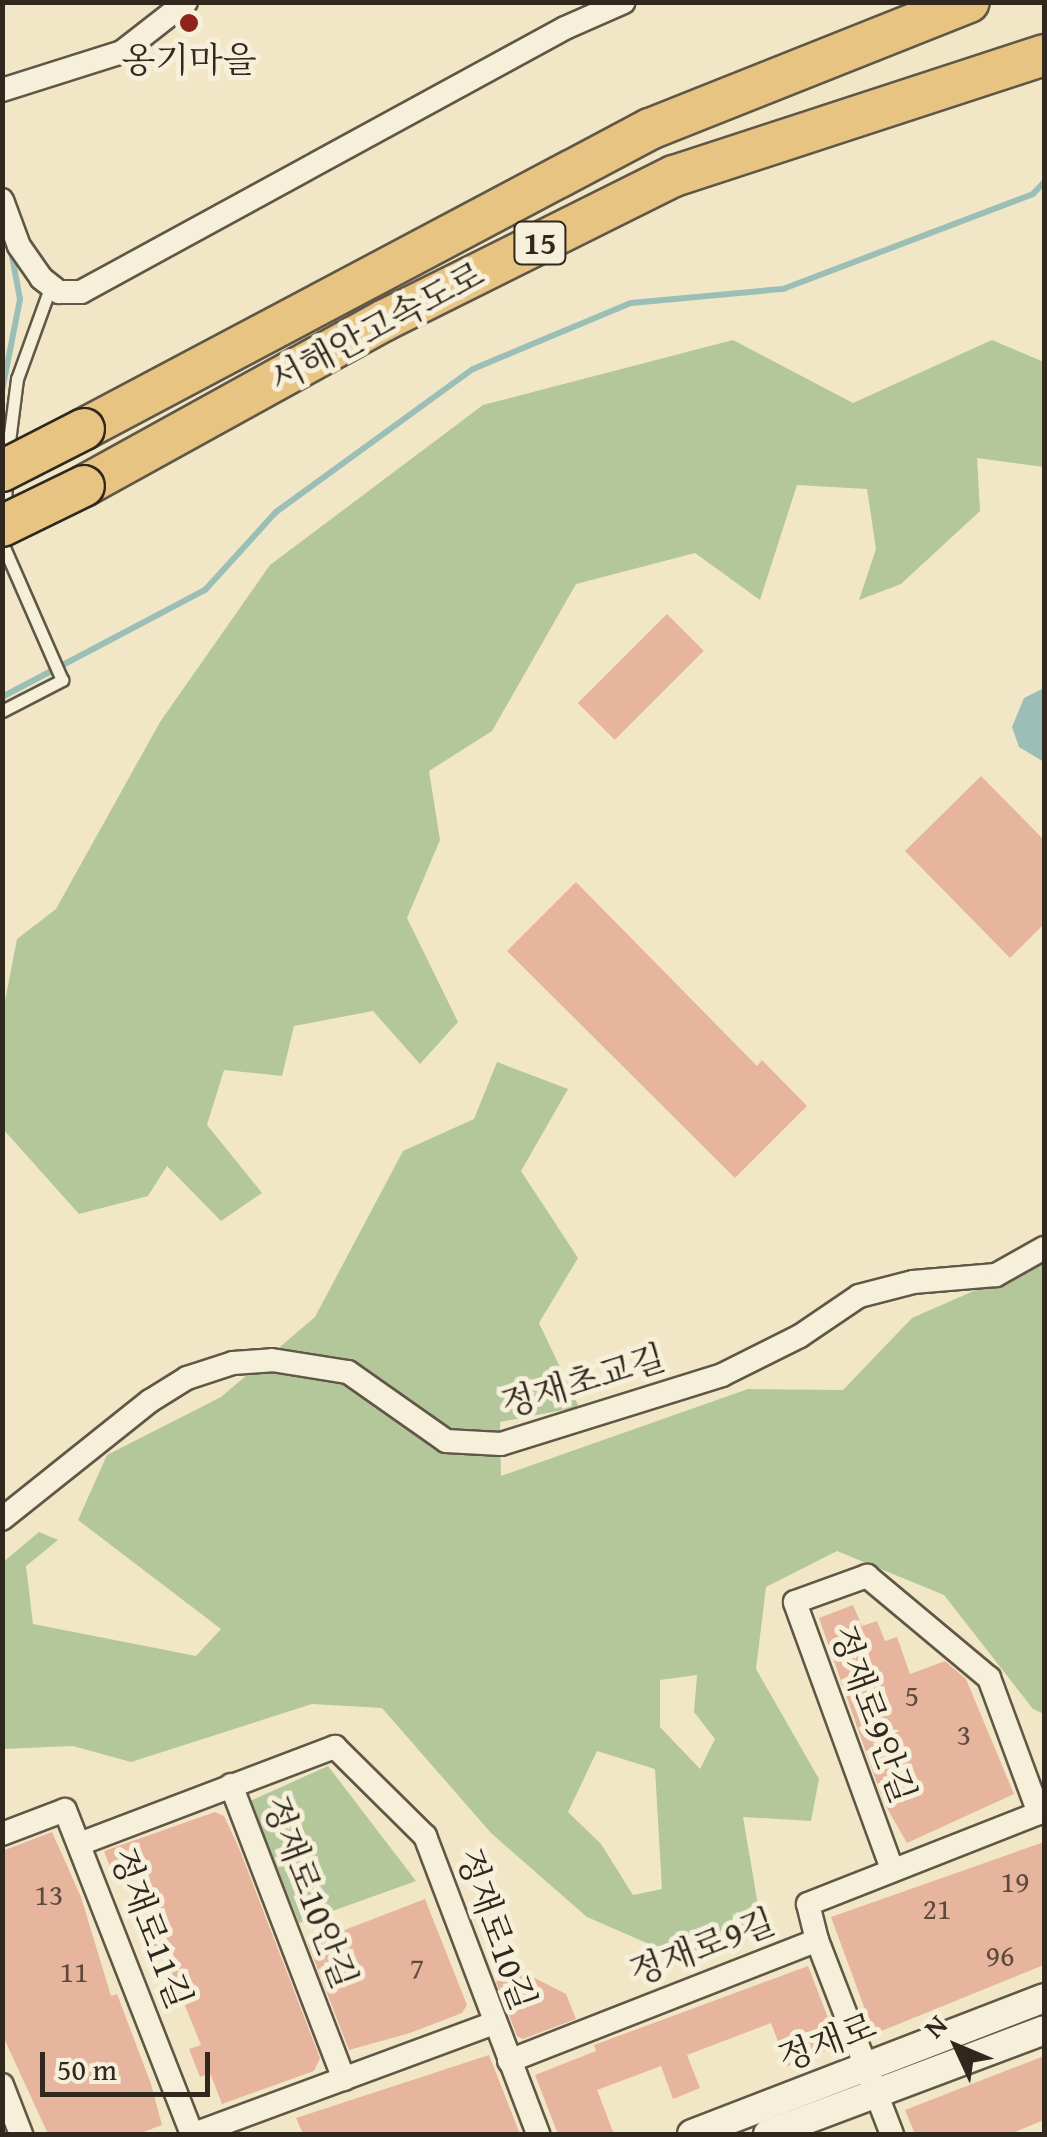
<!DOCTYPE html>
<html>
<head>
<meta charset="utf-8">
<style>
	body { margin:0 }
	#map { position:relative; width:1047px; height:2137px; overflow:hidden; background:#f1e7c6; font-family:"Gentium Book Plus","Noto Serif KR",serif }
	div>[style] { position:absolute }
	.green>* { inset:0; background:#b3c79a }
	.water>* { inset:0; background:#9bbfb6 }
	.stream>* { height:6px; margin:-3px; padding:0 3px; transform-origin:3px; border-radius:3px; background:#9bbfb6 }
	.building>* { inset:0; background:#e7b59e; transform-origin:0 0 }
	.roads { filter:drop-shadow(2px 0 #605747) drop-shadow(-2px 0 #605747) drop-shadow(0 2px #605747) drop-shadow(0 -2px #605747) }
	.service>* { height:11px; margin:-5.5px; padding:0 5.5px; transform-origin:5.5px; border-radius:5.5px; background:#f6efda }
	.minor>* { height:22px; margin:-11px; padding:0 11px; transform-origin:11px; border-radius:11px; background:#f6efda }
	.tertiary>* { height:28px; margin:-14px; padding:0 14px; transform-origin:14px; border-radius:14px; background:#f6efda }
	.motorway>* { height:40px; margin:-20px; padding:0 20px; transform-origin:20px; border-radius:20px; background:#e8c483 }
	.bridges { filter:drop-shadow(2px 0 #30271d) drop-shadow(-2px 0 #30271d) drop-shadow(0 2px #30271d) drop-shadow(0 -2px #30271d) }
	.motorway-bridge>* { height:40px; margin:-20px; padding:0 20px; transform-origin:20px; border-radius:20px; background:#e8c483 }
	.dots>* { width:28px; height:28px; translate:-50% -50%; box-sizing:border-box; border:5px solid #f6efda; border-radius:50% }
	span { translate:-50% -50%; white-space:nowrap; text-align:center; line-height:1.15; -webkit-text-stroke:10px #f6efda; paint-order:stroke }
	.number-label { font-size:30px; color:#5e4a3d }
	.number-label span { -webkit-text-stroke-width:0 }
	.shield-label span { padding:2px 8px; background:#f6efda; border:2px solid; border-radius:8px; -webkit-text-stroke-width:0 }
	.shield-label { font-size:32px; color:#30271d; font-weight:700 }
	.poi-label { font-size:35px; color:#30271d }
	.street-label { font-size:35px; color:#30271d }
	.frame { position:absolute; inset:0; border:5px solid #30271d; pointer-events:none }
	.north { position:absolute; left:907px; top:1997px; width:100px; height:100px; -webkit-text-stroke:8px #f6efda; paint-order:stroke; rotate:314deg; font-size:28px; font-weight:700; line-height:40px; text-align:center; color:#30271d }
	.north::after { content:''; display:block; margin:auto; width:35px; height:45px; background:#30271d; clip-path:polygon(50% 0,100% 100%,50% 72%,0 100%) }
	.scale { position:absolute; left:40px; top:2052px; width:170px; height:45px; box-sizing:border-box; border:5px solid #30271d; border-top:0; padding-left:12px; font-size:30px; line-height:35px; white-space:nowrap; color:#30271d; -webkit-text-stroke:8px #f6efda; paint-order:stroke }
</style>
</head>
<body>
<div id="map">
	<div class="green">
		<i style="clip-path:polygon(733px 340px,853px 403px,992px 340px,1044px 362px,1044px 467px,977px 458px,980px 511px,901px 584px,859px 600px,876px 549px,867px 489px,797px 485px,760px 600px,695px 553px,576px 584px,492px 731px,429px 771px,440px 840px,407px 918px,458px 1022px,420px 1064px,373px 1011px,294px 1026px,282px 1076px,224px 1070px,207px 1125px,262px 1193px,221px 1221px,167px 1166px,148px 1196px,79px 1214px,3px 1129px,3px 1011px,17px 939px,56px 909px,160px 722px,270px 565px,483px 405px)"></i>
		<i style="clip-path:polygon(evenodd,497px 1062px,568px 1089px,521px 1171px,578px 1258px,539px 1323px,579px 1407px,500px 1422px,501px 1476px,748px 1389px,843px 1390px,912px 1318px,1044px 1260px,1044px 1714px,1033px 1709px,944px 1595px,837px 1551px,766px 1587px,756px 1669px,819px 1779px,811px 1821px,743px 1817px,760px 1917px,681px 1958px,587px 1917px,491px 1833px,382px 1708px,312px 1704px,131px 1762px,73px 1746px,2px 1749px,2px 1563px,39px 1532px,58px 1540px,26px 1566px,33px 1624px,196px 1656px,221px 1629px,78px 1520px,107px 1455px,221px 1397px,315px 1317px,403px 1151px,474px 1119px,497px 1062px,697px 1675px,694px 1712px,715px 1739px,700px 1769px,660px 1727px,660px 1680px,697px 1675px,497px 1062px,597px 1751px,655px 1769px,662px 1889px,633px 1895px,601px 1844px,568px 1812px,597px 1751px)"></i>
		<i style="clip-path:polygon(328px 1766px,416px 1881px,299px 1923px,250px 1801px)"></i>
	</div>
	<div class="water">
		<i style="clip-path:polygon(1044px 688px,1044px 762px,1019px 747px,1012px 727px,1024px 698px)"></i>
	</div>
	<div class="stream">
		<i style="left:2px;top:391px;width:94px;rotate:-78.9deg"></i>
		<i style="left:20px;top:299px;width:49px;rotate:-100.6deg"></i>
		<i style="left:2px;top:697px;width:229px;rotate:-27.8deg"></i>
		<i style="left:205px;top:590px;width:105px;rotate:-47.7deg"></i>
		<i style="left:276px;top:512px;width:243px;rotate:-36deg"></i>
		<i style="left:473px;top:369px;width:171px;rotate:-22.7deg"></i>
		<i style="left:631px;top:303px;width:153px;rotate:-5.3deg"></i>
		<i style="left:783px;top:289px;width:267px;rotate:-20.8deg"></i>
		<i style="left:1033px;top:194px;width:16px;rotate:-47deg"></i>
	</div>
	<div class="building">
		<i style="left:667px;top:614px;width:52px;height:126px;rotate:45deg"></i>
		<i style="clip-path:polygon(981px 776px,1044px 840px,1044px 924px,1010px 958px,905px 851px)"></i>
		<i style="clip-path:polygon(576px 882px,757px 1066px,762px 1060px,807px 1106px,735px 1178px,507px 951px)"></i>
		<i style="clip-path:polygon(853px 1605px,862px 1626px,877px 1621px,885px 1641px,897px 1637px,910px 1674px,945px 1661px,966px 1679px,1014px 1794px,907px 1843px,883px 1801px,819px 1618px)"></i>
		<i style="clip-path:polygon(215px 1812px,224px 1816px,239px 1848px,320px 2058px,314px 2071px,222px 2104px,210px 2073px,200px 2077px,189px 2049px,201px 2045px,160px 1944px,146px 1950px,139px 1932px,163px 1922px,143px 1869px,115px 1880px,104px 1851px)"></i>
		<i style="clip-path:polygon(52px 1832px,81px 1897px,111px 1996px,117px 1994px,151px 2084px,162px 2125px,138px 2134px,48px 2134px,2px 2034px,2px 1851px)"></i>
		<i style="clip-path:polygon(1044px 1842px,1044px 1965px,874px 2034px,831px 1917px)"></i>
		<i style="clip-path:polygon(425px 1899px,467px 2005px,462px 2013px,410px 2033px,349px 2050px,308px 1944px)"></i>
		<i style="clip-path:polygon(808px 1966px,839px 2046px,787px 2066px,771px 2023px,687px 2055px,700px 2088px,673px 2099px,661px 2066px,597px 2090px,614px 2134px,558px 2134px,535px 2075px,596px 2051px,594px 2045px)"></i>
		<i style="clip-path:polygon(523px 1972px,566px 1994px,576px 2019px,523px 2039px,517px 2036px,496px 1982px)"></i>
		<i style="clip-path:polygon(489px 2055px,520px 2134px,303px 2134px,296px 2118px)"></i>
		<i style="clip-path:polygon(1044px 2056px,1044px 2120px,1010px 2134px,915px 2134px,905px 2110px)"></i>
	</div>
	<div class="roads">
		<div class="service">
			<i style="left:7px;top:457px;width:79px;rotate:-82.7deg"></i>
			<i style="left:17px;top:379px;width:97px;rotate:-70.1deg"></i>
			<i style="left:2px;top:711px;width:68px;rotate:-27.3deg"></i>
			<i style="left:62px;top:680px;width:145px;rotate:-113.6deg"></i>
			<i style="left:4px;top:547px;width:72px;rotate:-88.4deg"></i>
		</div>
		<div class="minor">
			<i style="left:2px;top:90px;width:126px;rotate:-17.6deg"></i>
			<i style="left:122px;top:52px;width:81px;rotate:-38deg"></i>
			<i style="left:2px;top:200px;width:49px;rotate:69.7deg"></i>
			<i style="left:19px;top:246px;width:39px;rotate:55deg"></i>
			<i style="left:41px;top:278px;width:23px;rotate:38deg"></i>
			<i style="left:59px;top:292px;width:22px"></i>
			<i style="left:81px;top:292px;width:551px;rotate:-28.61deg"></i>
			<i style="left:565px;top:28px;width:64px;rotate:-23.8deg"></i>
			<i style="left:2px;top:1519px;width:189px;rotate:-38.6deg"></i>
			<i style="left:150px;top:1401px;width:44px;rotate:-31.9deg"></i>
			<i style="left:187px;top:1378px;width:48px;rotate:-18.1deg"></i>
			<i style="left:233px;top:1363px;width:39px;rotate:-4deg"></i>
			<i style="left:272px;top:1360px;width:77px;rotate:9deg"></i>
			<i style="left:348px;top:1372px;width:120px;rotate:35.1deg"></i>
			<i style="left:446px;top:1441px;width:55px;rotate:3.1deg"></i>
			<i style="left:501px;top:1444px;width:232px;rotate:-17.3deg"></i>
			<i style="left:722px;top:1375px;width:87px;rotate:-26.6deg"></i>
			<i style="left:800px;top:1336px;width:71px;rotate:-34.1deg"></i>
			<i style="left:859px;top:1296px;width:56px;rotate:-14.5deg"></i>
			<i style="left:913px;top:1282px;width:83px;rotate:-4.8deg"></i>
			<i style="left:996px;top:1275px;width:55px;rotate:-29.4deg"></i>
			<i style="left:231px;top:1785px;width:315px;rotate:69deg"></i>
			<i style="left:2px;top:1834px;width:67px;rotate:-20.9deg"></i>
			<i style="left:65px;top:1810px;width:348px;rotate:68.6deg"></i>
			<i style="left:82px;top:1843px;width:271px;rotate:-20.8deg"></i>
			<i style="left:335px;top:1747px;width:127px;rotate:44.7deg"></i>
			<i style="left:425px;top:1836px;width:319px;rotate:69.2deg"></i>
			<i style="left:892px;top:1869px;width:284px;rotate:-110deg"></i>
			<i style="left:795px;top:1602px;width:77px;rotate:-19.9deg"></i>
			<i style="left:867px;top:1576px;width:159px;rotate:39.9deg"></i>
			<i style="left:989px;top:1678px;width:144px;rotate:69.7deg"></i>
			<i style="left:817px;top:1940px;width:208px;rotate:68.9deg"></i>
			<i style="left:509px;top:2061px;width:331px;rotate:-21.4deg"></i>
			<i style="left:817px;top:1940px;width:37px;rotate:-104deg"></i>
			<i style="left:808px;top:1904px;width:254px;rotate:-21.5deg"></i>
			<i style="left:2px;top:2085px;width:53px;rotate:68.8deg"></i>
			<i style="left:194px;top:2134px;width:317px;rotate:-20.3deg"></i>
		</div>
		<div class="tertiary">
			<i style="left:692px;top:2134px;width:377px;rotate:-21.1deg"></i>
			<i style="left:768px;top:2134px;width:295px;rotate:-20.6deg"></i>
		</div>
		<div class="motorway">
			<i style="left:84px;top:429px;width:641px;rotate:-27.93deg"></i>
			<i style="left:650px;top:129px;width:343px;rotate:-21.7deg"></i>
			<i style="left:84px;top:486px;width:344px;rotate:-28.9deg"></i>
			<i style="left:385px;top:320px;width:323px;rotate:-26.5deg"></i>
			<i style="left:674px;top:176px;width:389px;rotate:-18.1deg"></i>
		</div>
	</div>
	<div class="bridges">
		<div class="motorway-bridge">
			<i style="left:2px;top:471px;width:92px;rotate:-27.1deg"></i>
			<i style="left:2px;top:526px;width:91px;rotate:-26deg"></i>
		</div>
	</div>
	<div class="dots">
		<i style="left:189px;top:23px;background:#8f2418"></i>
	</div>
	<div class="number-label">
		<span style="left:912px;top:1695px">5</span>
		<span style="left:964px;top:1734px">3</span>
		<span style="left:1015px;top:1881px">19</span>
		<span style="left:49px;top:1894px">13</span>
		<span style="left:937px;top:1908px">21</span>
		<span style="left:1000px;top:1955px">96</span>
		<span style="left:417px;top:1967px">7</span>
		<span style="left:74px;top:1971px">11</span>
	</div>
	<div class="shield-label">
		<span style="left:540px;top:243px">15</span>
	</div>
	<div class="poi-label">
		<span style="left:189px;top:60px">옹기마을</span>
	</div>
	<div class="street-label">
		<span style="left:377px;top:327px;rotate:-28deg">서해안고속도로</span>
		<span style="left:583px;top:1381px;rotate:-17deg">정재초교길</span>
		<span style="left:873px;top:1714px;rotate:70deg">정재로9안길</span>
		<span style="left:310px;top:1892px;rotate:69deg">정재로10안길</span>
		<span style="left:151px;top:1928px;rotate:69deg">정재로11길</span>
		<span style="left:496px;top:1929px;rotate:70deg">정재로10길</span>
		<span style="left:702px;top:1947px;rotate:-21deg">정재로9길</span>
		<span style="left:827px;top:2042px;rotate:-21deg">정재로</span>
	</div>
	<div class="frame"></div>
	<div class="north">N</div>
	<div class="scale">50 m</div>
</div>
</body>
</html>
